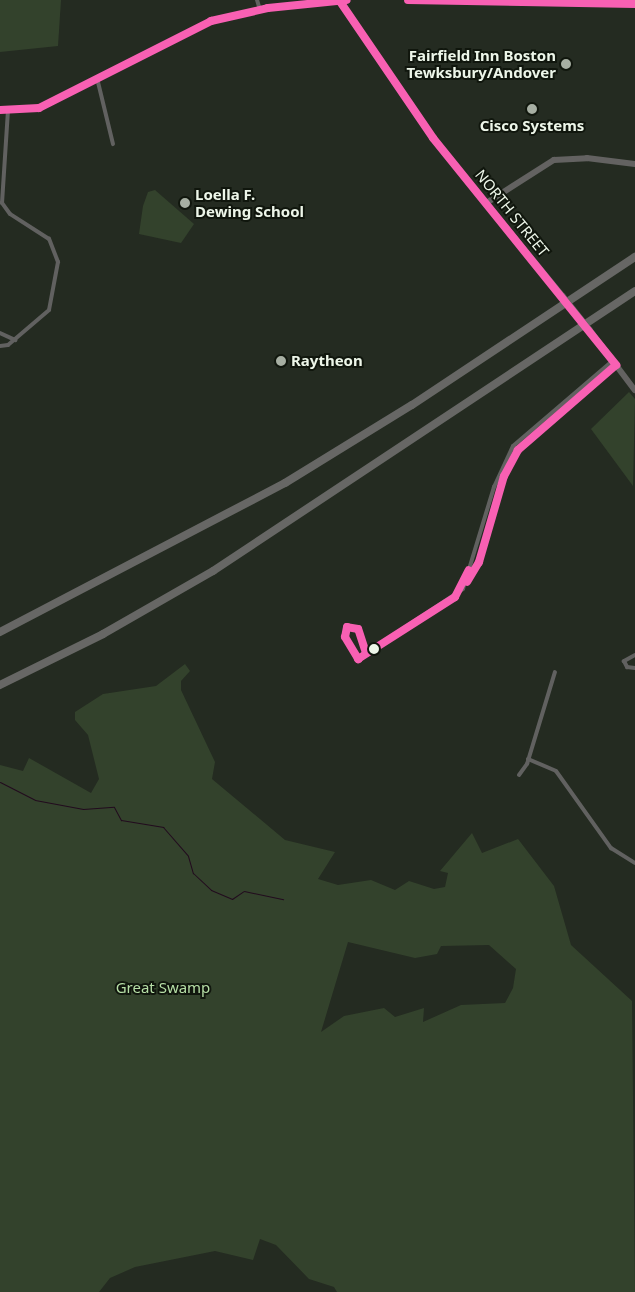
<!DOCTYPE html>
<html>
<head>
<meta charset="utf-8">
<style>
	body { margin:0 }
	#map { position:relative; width:635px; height:1292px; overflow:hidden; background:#242b21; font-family:"Noto Sans",sans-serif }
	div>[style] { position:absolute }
	.green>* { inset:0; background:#33422c }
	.stream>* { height:1px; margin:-0.5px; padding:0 0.5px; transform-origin:0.5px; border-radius:0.5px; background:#220b1e }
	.street>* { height:4px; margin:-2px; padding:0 2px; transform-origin:2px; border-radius:2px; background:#616160 }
	.secondary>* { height:5.5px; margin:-2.75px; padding:0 2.75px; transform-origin:2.75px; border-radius:2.75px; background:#636261 }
	.highway>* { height:8px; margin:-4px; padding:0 4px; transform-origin:4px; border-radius:4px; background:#676765 }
	.secondary-bridge>* { height:5.5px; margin:-2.75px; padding:0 2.75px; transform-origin:2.75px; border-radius:2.75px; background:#636261 }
	.bus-1>* { height:8px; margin:-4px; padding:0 4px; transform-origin:4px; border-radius:4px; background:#f860b3 }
	.dots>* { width:14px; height:14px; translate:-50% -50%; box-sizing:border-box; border:2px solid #10160d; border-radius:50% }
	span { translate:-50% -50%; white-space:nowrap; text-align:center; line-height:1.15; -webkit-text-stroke:4px #10160d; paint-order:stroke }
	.poi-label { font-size:15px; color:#edf6e9; font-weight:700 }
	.right { translate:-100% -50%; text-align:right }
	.left { translate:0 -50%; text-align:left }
	.street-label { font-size:15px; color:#edf6e9 }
	.park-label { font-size:15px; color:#b6dea6 }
</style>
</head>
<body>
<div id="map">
	<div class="green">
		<i style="clip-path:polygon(0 0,61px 0,58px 46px,0 52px)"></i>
		<i style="clip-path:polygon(155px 190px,194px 224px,181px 243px,139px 234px,143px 206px,148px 192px)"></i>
		<i style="clip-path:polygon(629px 392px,635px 399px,633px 486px,591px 429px)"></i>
		<i style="clip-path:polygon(evenodd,185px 664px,190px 671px,181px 681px,181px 690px,215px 762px,212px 779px,285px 840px,335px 852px,318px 879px,338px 885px,371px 880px,395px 890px,409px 881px,434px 889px,445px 887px,448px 873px,440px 871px,472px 833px,482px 853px,518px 839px,554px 886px,571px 945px,632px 1001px,635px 1292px,337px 1292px,334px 1287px,309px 1279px,276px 1245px,260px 1239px,253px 1260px,215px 1251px,135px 1267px,110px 1278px,99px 1292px,0 1292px,0 765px,23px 771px,29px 758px,91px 793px,99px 779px,88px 735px,75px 720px,75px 712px,103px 694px,156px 686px,185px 664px,348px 942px,415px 958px,437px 954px,441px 946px,489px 945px,516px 969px,513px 988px,505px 1003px,461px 1005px,423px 1022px,424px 1008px,395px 1017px,384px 1008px,344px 1016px,321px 1032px,348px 942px)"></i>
	</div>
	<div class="stream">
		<i style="left:0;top:782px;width:39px;rotate:27deg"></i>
		<i style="left:35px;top:800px;width:49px;rotate:10.6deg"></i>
		<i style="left:83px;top:809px;width:31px;rotate:-4deg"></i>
		<i style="left:114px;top:807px;width:15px;rotate:62deg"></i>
		<i style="left:121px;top:820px;width:43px;rotate:9.5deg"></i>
		<i style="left:163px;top:827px;width:38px;rotate:49deg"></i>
		<i style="left:188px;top:856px;width:18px;rotate:74deg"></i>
		<i style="left:193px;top:873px;width:25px;rotate:43deg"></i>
		<i style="left:211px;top:890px;width:23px;rotate:23deg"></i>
		<i style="left:232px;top:899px;width:14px;rotate:-34deg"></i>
		<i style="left:244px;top:891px;width:40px;rotate:12deg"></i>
	</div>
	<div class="street">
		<i style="left:257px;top:0;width:10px;rotate:73deg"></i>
		<i style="left:97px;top:78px;width:68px;rotate:76.4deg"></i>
		<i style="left:0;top:333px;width:17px;rotate:25deg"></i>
		<i style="left:0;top:346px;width:8px;rotate:-7deg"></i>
		<i style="left:8px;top:345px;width:54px;rotate:-40.5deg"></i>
		<i style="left:49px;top:310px;width:49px;rotate:-79.4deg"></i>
		<i style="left:58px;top:262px;width:25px;rotate:-111deg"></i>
		<i style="left:49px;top:239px;width:46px;rotate:-147.3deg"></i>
		<i style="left:10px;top:214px;width:14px;rotate:-126deg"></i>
		<i style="left:2px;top:203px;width:92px;rotate:-86.3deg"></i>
		<i style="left:467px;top:582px;width:23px;rotate:-59deg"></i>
		<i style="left:479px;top:562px;width:90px;rotate:-73.8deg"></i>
		<i style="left:504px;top:476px;width:30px;rotate:-62deg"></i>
		<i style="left:518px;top:450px;width:130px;rotate:-40.9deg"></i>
		<i style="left:366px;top:653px;width:116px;rotate:-33.4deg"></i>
		<i style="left:463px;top:589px;width:107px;rotate:-73.1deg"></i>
		<i style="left:494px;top:487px;width:45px;rotate:-65.1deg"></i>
		<i style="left:513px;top:446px;width:130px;rotate:-40.6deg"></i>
		<i style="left:635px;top:655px;width:13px;rotate:151deg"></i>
		<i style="left:624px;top:661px;width:7px;rotate:63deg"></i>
		<i style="left:627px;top:667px;width:8px;rotate:7deg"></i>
		<i style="left:528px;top:759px;width:30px;rotate:23deg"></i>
		<i style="left:556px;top:771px;width:95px;rotate:54.5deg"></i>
		<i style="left:611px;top:848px;width:28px;rotate:32deg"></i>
		<i style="left:519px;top:775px;width:14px;rotate:-54deg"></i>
		<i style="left:527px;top:764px;width:96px;rotate:-73.1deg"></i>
	</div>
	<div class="secondary">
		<i style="left:339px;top:0;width:167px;rotate:55.7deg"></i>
		<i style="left:433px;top:138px;width:205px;rotate:50.6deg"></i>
		<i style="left:408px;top:0;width:227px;rotate:1deg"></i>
		<i style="left:0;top:110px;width:39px;rotate:-3deg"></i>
		<i style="left:39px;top:108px;width:193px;rotate:-26.8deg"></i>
		<i style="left:211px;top:21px;width:58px;rotate:-12.8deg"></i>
		<i style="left:268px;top:8px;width:79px;rotate:-5.8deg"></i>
		<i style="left:488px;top:202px;width:78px;rotate:-32.5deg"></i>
		<i style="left:554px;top:160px;width:33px;rotate:-3deg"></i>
		<i style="left:587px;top:158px;width:48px;rotate:7.1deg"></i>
		<i style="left:590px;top:330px;width:75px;rotate:53.1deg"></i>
	</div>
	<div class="highway">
		<i style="left:0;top:632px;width:322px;rotate:-27.6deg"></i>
		<i style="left:285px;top:483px;width:149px;rotate:-31.6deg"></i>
		<i style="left:412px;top:405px;width:268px;rotate:-33.6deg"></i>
		<i style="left:0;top:685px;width:115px;rotate:-26.3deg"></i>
		<i style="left:103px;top:634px;width:127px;rotate:-29.8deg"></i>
		<i style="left:213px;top:571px;width:506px;rotate:-33.56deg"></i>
	</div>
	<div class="secondary-bridge">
		<i style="left:563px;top:296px;width:43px;rotate:51.5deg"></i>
	</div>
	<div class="bus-1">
		<i style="left:339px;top:0;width:167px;rotate:55.7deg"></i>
		<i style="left:433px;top:138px;width:292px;rotate:51.1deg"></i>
		<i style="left:616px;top:365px;width:130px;rotate:139.1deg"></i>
		<i style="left:518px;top:450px;width:30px;rotate:118deg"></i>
		<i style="left:504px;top:476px;width:90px;rotate:106.2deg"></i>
		<i style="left:479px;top:562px;width:23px;rotate:121deg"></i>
		<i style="left:408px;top:0;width:227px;rotate:1deg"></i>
		<i style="left:0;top:110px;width:39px;rotate:-3deg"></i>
		<i style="left:39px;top:108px;width:193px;rotate:-26.8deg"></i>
		<i style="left:211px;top:21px;width:58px;rotate:-12.8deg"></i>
		<i style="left:268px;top:8px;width:79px;rotate:-5.8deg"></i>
		<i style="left:366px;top:653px;width:25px;rotate:-108deg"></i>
		<i style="left:358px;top:629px;width:11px;rotate:-170deg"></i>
		<i style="left:347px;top:627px;width:10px;rotate:101deg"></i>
		<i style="left:345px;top:637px;width:26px;rotate:59deg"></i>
		<i style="left:358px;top:659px;width:115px;rotate:-32.6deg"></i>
		<i style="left:455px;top:597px;width:30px;rotate:-63deg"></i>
	</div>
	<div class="dots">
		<i style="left:566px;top:64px;background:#a7afa3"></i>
		<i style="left:532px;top:109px;background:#a7afa3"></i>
		<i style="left:185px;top:203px;background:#a7afa3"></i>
		<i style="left:281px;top:361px;background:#a7afa3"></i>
		<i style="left:374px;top:649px;background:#edf6e9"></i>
	</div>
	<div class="poi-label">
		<span class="right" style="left:556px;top:64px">Fairfield Inn Boston<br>Tewksbury/Andover</span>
		<span style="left:532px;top:126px">Cisco Systems</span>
		<span class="left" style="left:195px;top:203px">Loella F.<br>Dewing School</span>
		<span class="left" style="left:291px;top:361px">Raytheon</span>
	</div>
	<div class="street-label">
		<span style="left:512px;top:213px;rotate:51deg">NORTH STREET</span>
	</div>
	<div class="park-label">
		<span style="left:163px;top:988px">Great Swamp</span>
	</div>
</div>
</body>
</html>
